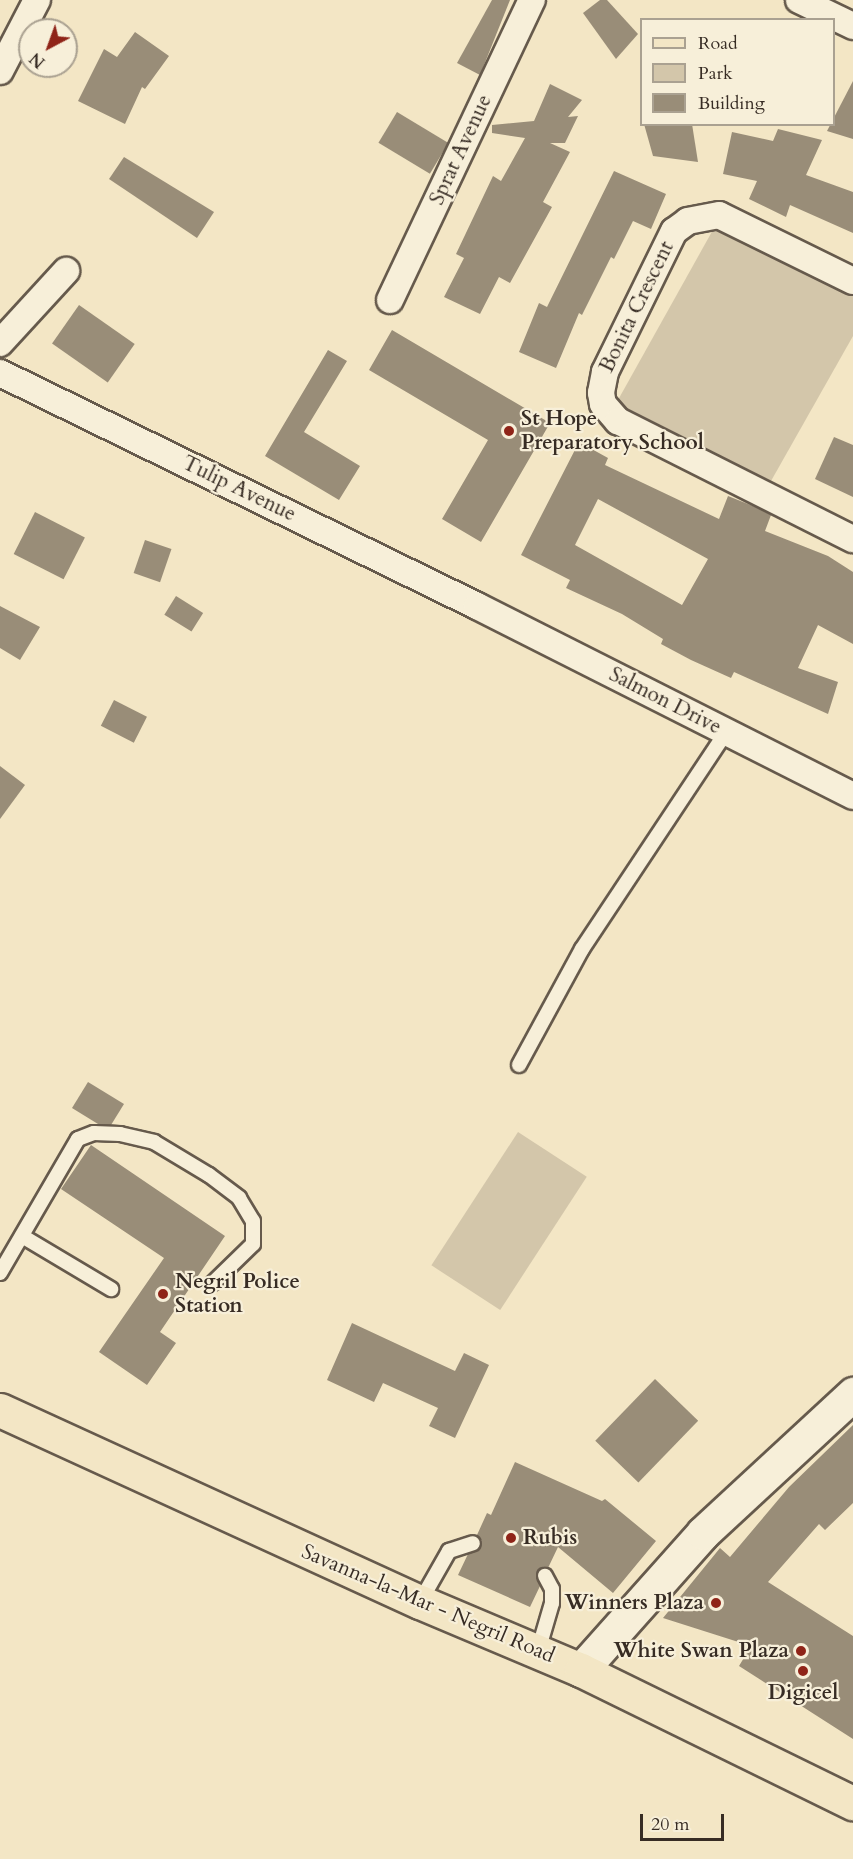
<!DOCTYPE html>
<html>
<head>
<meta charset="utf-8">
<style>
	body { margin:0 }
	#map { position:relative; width:853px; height:1859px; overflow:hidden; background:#f3e6c5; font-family:Cardo,serif }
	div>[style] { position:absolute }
	.green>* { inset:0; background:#d3c6aa; transform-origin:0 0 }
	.building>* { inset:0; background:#998d78; transform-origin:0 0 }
	.roads { filter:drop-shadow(2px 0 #665a4c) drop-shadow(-2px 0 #665a4c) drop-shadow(0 2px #665a4c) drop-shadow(0 -2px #665a4c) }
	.lane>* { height:14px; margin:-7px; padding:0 7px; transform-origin:7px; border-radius:7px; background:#f7efd9 }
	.street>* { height:26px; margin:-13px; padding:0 13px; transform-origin:13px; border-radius:13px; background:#f7efd9 }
	.secondary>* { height:33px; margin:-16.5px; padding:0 16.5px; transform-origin:16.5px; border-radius:16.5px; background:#f7efd9 }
	.primary>* { height:33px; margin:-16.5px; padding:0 16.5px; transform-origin:16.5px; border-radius:16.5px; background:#f3e6c5 }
	.dots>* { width:16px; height:16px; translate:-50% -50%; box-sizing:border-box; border:3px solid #f7efd9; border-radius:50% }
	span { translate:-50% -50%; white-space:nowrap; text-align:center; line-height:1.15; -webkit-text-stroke:4.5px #f7efd9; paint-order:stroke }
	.street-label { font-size:21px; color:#372c24 }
	.poi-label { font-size:21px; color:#372c24; font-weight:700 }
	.left { translate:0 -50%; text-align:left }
	.right { translate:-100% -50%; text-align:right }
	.legend { position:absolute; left:640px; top:18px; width:195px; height:108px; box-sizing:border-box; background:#f7efd9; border:2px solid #aaa191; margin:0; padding:8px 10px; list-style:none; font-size:18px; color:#372c24 }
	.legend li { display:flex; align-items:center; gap:12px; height:30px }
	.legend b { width:30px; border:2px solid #aaa191 }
	.north { position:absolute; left:18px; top:18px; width:60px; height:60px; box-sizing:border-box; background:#f7efd9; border:2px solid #aaa191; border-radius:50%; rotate:221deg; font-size:16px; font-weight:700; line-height:24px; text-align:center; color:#372c24 }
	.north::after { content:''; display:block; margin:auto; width:21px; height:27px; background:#8f2418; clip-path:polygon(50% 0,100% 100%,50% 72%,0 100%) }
	.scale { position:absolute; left:640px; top:1814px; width:84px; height:27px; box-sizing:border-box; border:3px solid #372c24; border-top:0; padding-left:8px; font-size:18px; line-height:21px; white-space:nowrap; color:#372c24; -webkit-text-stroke:4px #f7efd9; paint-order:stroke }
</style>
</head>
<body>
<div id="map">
	<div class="green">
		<i style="clip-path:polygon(714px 228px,853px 296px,853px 336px,771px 481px,626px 408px,618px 400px)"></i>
		<i style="left:518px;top:1132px;width:82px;height:159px;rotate:33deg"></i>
	</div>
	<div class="building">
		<i style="clip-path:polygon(492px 0,510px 0,480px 75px,457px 63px)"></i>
		<i style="clip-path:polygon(600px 0,607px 0,638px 34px,616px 59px,583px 13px)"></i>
		<i style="clip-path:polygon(135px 32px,169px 56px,145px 89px,142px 87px,125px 124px,78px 101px,104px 49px,117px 57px)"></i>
		<i style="clip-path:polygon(853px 81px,853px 139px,827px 131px)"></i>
		<i style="clip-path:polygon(550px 84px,582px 100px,568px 117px,578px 116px,565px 143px,550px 143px,570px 152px,543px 202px,552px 207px,510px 283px,499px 277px,480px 314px,444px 297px,464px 258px,456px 254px,493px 176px,501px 181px,525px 138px,492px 133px,492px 125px,534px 121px)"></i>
		<i style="left:397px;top:112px;width:60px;height:36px;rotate:31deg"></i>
		<i style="clip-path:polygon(644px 124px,692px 124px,698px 162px,653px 156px)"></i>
		<i style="clip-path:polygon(778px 129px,822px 140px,806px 175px,853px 192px,853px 233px,790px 205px,786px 217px,749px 199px,757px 181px,723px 174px,732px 132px,773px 141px)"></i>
		<i style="clip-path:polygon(124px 157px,214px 212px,197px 238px,109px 179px)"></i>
		<i style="clip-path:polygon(614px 171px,666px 194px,651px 229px,633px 221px,614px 259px,611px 257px,582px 315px,579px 313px,556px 368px,519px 352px,539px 303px,547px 307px)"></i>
		<i style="left:79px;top:305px;width:68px;height:47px;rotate:35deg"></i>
		<i style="clip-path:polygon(392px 330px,550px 423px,481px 542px,442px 519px,488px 440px,369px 370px)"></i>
		<i style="clip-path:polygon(328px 350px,347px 361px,304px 432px,360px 466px,339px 500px,265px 456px)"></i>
		<i style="clip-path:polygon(834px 437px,853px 445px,853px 497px,815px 479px)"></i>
		<i style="clip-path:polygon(evenodd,579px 442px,608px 458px,605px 465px,719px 519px,728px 496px,758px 508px,771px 515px,765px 531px,828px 556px,853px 572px,853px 644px,818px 625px,798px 668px,838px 682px,828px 714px,734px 672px,731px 678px,691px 660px,661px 644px,663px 639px,622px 614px,566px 588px,570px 580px,521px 555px,579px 442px,598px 499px,708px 559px,682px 605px,575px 545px,598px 499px)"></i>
		<i style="left:35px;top:512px;width:56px;height:47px;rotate:27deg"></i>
		<i style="left:145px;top:540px;width:28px;height:35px;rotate:19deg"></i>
		<i style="left:176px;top:596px;width:32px;height:22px;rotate:32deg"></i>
		<i style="clip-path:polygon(0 606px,40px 627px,20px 660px,0 648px)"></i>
		<i style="left:114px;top:700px;width:37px;height:29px;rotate:27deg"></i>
		<i style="clip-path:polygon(0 766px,25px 785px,0 819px)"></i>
		<i style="clip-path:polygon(88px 1082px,124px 1104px,111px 1125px,98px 1124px,72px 1108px)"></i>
		<i style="clip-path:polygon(91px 1145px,225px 1236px,160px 1332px,176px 1343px,147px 1385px,99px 1352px,164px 1258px,61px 1189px)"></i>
		<i style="clip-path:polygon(352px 1323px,455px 1371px,464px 1353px,489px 1365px,455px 1438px,429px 1426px,438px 1408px,383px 1383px,374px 1402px,327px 1380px)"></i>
		<i style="left:655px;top:1379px;width:60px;height:86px;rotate:44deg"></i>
		<i style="clip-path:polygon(853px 1425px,853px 1503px,825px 1530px,819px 1524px,768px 1582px,853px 1636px,853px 1739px,739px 1666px,751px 1646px,663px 1618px,720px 1548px,730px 1557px,789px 1487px)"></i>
		<i style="clip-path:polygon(515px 1462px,602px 1501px,605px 1499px,656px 1541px,613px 1593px,558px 1547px,548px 1568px,537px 1572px,540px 1586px,530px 1607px,458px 1575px,468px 1554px,480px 1548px,482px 1541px,477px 1535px,487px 1513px,491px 1515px)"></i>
	</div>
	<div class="roads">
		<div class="lane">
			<i style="left:519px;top:1065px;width:132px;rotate:-61.5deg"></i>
			<i style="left:582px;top:949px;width:260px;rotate:-56.4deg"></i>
			<i style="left:22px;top:1236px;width:104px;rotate:30.8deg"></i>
			<i style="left:0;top:1273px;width:155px;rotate:-59.8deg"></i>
			<i style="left:78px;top:1139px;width:17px;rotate:-21deg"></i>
			<i style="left:94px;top:1133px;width:26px;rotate:2deg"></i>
			<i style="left:120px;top:1134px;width:35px;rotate:13deg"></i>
			<i style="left:154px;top:1142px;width:64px;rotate:31deg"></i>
			<i style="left:209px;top:1175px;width:38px;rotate:37deg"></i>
			<i style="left:239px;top:1198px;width:27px;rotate:59deg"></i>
			<i style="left:253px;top:1221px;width:23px;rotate:90deg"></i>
			<i style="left:253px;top:1244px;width:56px;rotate:135.7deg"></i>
			<i style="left:420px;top:1602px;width:59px;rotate:-60.4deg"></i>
			<i style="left:449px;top:1551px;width:25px;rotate:-18deg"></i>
			<i style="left:538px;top:1651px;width:50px;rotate:-73.7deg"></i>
			<i style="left:552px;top:1603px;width:14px;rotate:-90deg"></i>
			<i style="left:552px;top:1589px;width:15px;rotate:-118deg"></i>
		</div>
		<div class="street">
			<i style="left:799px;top:0;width:60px;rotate:25.7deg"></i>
			<i style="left:0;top:71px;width:80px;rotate:-62.5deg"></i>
			<i style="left:853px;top:281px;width:149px;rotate:-153.8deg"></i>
			<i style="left:719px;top:215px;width:32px;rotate:169deg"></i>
			<i style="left:688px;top:221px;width:17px;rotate:144deg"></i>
			<i style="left:674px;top:231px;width:157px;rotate:116.1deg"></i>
			<i style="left:605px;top:372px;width:21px;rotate:101deg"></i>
			<i style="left:601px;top:393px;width:11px;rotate:80deg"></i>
			<i style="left:603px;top:404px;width:23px;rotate:49deg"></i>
			<i style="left:618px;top:421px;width:263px;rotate:26.7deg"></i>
			<i style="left:390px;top:300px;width:332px;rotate:-64.7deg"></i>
			<i style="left:0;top:343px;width:98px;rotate:-47.5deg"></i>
			<i style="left:0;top:373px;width:531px;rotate:26.03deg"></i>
			<i style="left:477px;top:606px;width:421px;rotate:26.8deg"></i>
		</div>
		<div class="secondary">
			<i style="left:581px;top:1670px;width:183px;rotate:-48.3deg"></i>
			<i style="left:703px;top:1533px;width:205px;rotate:-42.8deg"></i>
		</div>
		<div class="primary">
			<i style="left:0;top:1410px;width:462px;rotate:24.6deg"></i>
			<i style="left:420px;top:1602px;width:175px;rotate:22.9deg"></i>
			<i style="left:581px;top:1670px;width:303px;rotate:26.1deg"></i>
		</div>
	</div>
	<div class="dots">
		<i style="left:509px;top:431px;background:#8f2418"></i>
		<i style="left:163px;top:1294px;background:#8f2418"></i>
		<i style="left:511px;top:1538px;background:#8f2418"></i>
		<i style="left:716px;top:1603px;background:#8f2418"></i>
		<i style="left:801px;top:1651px;background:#8f2418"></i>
		<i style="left:803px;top:1671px;background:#8f2418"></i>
	</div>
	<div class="street-label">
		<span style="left:461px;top:150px;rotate:-65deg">Sprat Avenue</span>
		<span style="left:637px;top:307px;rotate:-64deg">Bonita Crescent</span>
		<span style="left:239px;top:489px;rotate:26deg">Tulip Avenue</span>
		<span style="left:665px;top:701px;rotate:27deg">Salmon Drive</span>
		<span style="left:428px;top:1604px;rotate:23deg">Savanna-la-Mar - Negril Road</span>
	</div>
	<div class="poi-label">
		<span class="left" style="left:521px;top:431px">St Hope<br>Preparatory School</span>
		<span class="left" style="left:175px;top:1294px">Negril Police<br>Station</span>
		<span class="left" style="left:523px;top:1538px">Rubis</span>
		<span class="right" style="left:704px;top:1603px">Winners Plaza</span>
		<span class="right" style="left:789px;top:1651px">White Swan Plaza</span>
		<span style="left:803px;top:1693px">Digicel</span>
	</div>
	<ul class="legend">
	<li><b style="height:8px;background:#f3e6c5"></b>Road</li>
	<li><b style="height:16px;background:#d3c6aa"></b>Park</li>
	<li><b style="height:16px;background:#998d78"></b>Building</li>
	</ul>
	<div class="north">N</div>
	<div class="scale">20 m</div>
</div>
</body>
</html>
